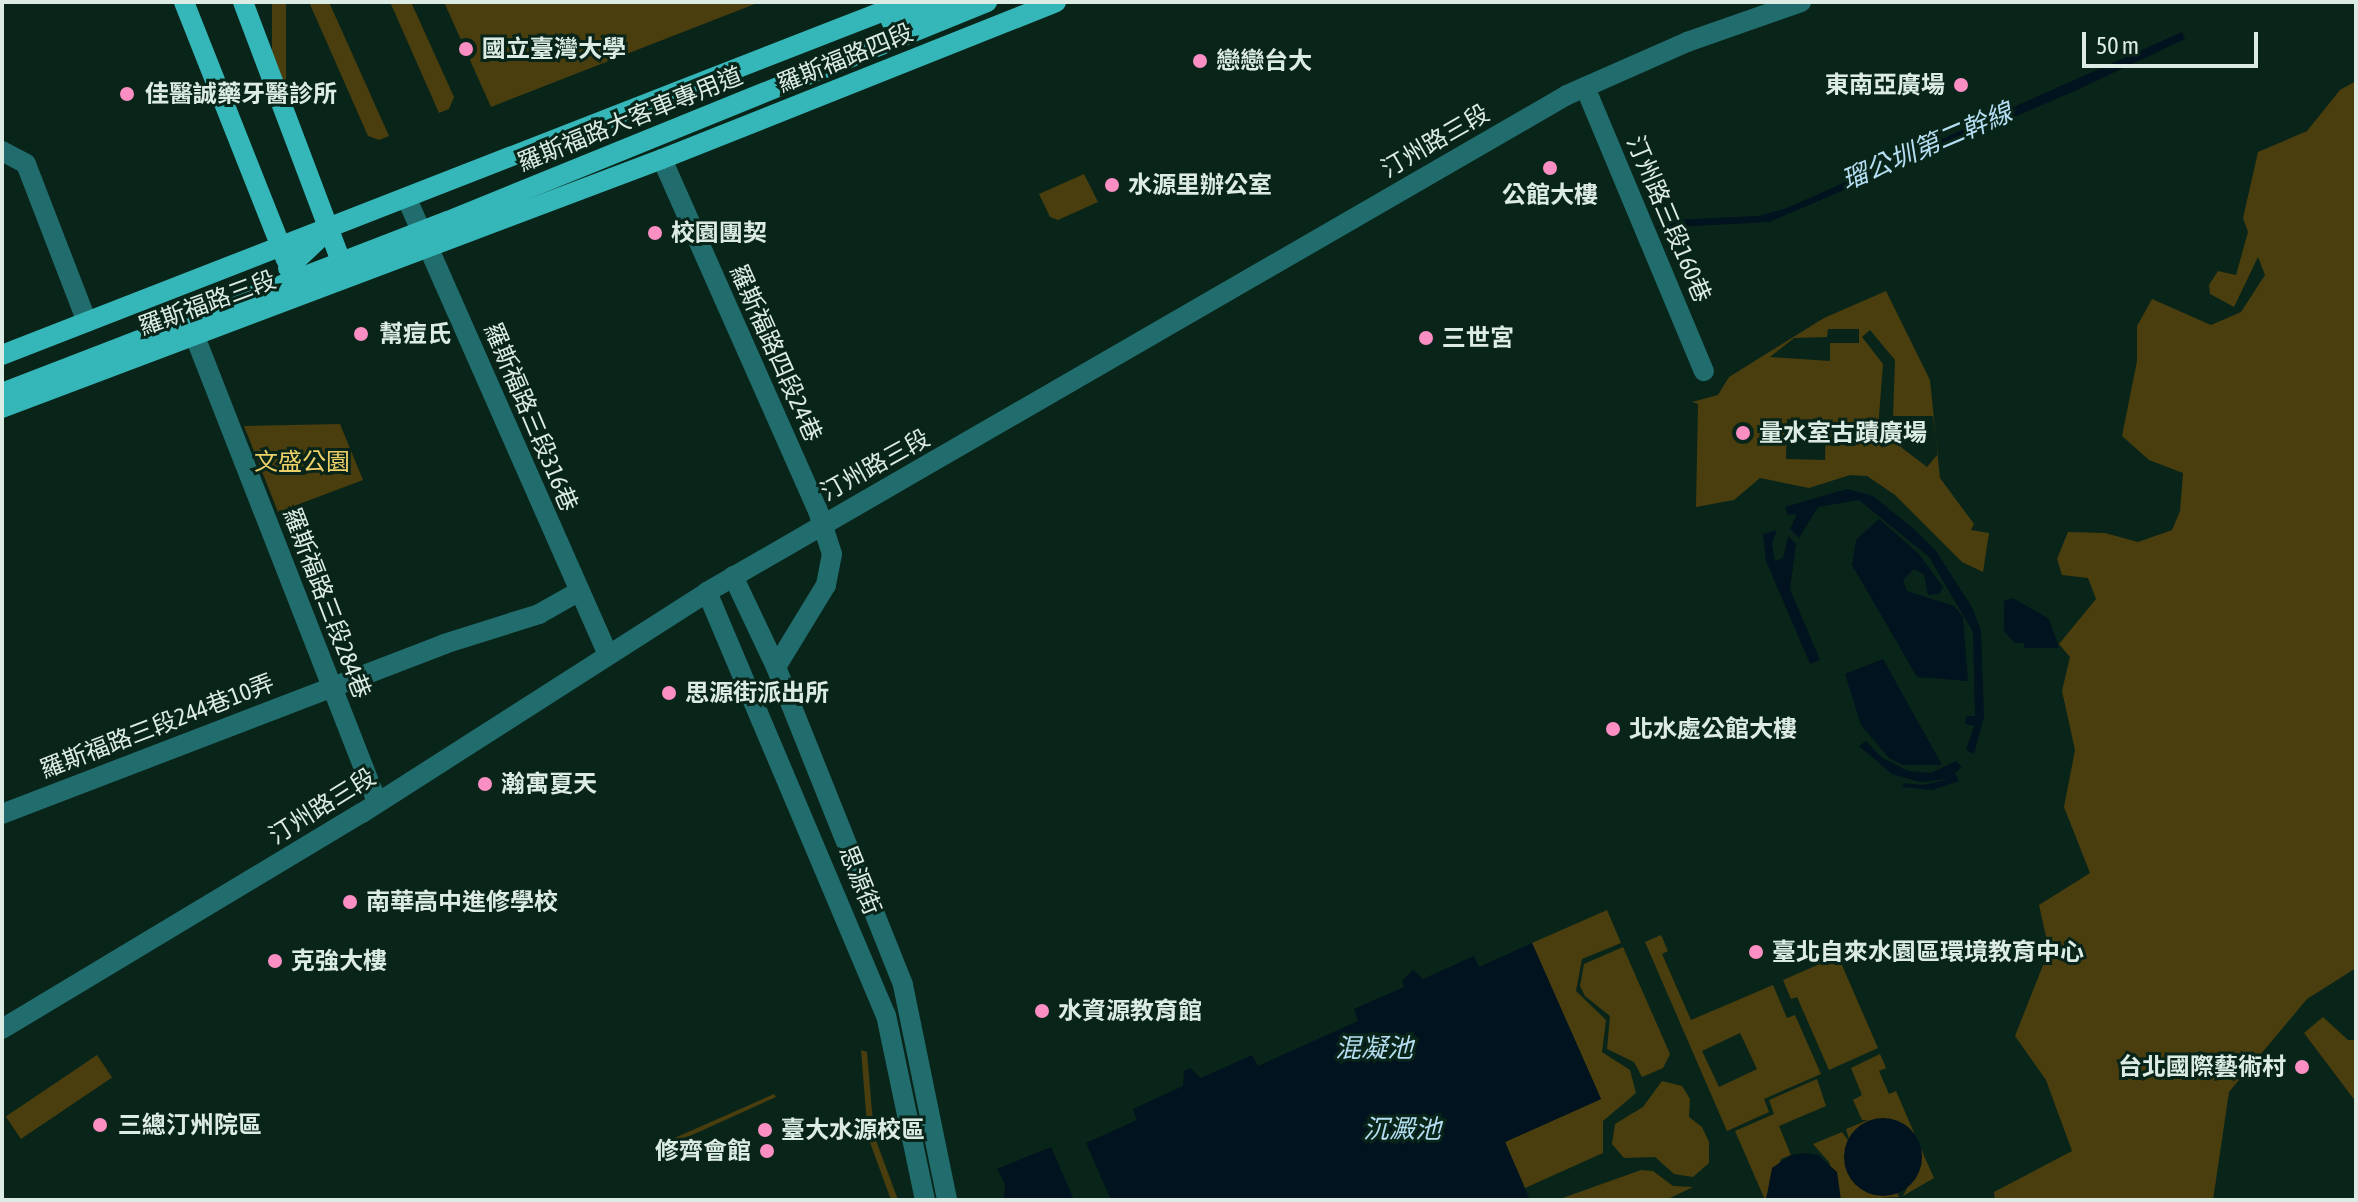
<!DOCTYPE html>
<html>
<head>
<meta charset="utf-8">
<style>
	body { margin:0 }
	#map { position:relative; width:2358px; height:1202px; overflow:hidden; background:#092519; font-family:"Asap Condensed","Noto Sans TC",sans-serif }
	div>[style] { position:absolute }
	.green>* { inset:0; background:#4a3d0e; transform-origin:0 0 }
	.water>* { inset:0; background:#00131e }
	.round { border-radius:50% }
	.minor>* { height:20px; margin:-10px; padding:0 10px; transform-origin:10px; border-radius:10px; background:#216c6d }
	.major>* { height:20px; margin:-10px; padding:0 10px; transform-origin:10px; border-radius:10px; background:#35b6b8 }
	.dots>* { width:22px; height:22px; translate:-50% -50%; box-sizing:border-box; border:4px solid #092519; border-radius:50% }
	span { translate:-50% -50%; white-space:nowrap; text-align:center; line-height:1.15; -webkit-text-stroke:6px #092519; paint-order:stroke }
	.poi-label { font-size:24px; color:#dcece4; font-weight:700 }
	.left { translate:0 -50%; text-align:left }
	.right { translate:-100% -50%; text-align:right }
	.street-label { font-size:24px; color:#dcece4 }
	.park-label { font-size:24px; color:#eed068 }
	.water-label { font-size:26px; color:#b6def3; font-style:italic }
	.frame { position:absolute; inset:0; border:4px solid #dcece4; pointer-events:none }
	.scale { position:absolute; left:2082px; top:32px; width:176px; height:36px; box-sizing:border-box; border:4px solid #dcece4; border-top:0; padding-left:10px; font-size:24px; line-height:28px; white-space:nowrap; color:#dcece4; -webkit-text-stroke:6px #092519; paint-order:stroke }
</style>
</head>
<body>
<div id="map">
	<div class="green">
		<i style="left:272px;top:2px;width:14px;height:103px"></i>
		<i style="clip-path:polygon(309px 2px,329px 2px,389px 136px,379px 140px,368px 136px)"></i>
		<i style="clip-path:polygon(390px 2px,411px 2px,454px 97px,449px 109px,439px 113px)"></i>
		<i style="clip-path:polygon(444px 2px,760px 2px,491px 107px)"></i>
		<i style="clip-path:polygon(2356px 81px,2356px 968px,2307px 999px,2229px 1092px,2213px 1200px,1995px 1200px,1994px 1192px,2072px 1151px,2046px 1080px,2015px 1036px,2049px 950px,2039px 905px,2090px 873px,2064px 807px,2075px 750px,2062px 691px,2070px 657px,2059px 644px,2096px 599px,2088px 578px,2062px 575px,2057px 559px,2068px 532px,2105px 533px,2138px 542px,2172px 530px,2180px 511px,2183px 473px,2149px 460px,2122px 436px,2137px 361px,2137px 326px,2152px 299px,2211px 325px,2241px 312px,2265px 275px,2258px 257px,2234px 307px,2210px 294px,2209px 285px,2218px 271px,2236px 275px,2248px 232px,2243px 218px,2258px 152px,2307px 131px,2340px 90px)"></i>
		<i style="clip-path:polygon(1084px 174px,1098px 202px,1058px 220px,1050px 217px,1039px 194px)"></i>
		<i style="clip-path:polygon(evenodd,1886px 291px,1930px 380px,1940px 478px,1974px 524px,1971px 530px,1989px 533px,1983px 572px,1962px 562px,1895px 495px,1867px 476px,1850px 475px,1809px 488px,1760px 478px,1734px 500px,1696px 507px,1698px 404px,1692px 402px,1718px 395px,1729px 377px,1824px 318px,1886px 291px,1828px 329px,1859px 329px,1859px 343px,1830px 343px,1830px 361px,1770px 357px,1794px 338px,1827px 337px,1828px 329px,1886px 291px,1870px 330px,1895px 360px,1893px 416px,1933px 416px,1938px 454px,1927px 467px,1902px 448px,1905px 430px,1890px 431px,1890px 443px,1877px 442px,1883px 364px,1862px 337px,1870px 330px,1886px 291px,1787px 419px,1826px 420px,1825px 460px,1786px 459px,1787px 419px)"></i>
		<i style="clip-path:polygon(340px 424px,363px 480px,278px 512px,244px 426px)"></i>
		<i style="clip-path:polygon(1607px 910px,1621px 943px,1582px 959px,1576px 991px,1606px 1020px,1602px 1052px,1630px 1070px,1636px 1093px,1603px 1121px,1603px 1153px,1525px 1188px,1505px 1142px,1601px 1099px,1532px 943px)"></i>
		<i style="clip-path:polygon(evenodd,1661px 935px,1668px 951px,1662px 954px,1691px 1020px,1773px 985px,1787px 1018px,1795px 1015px,1821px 1074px,1764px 1099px,1769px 1112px,1727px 1131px,1645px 942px,1661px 935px,1740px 1033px,1757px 1069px,1719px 1087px,1702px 1051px,1740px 1033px)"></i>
		<i style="clip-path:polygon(1623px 947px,1670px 1054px,1663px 1068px,1642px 1077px,1634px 1062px,1607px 1049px,1610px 1016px,1585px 996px,1580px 986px,1584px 964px)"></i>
		<i style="clip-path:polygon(1838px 956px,1878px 1048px,1829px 1070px,1797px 997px,1791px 999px,1783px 980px)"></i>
		<i style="clip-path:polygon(2323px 1017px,2348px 1040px,2356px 1040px,2356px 1102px,2304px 1033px)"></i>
		<i style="clip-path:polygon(861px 1050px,867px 1052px,874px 1135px,898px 1200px,891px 1200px,868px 1137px)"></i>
		<i style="clip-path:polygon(1880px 1054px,1886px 1068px,1879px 1071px,1889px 1094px,1896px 1091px,1915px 1135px,1908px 1127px,1852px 1133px,1849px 1139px,1846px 1129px,1868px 1120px,1862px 1120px,1853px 1100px,1862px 1095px,1851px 1068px)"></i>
		<i style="left:97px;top:1055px;width:27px;height:110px;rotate:56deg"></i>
		<i style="clip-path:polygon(1817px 1079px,1826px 1106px,1779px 1126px,1791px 1155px,1781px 1159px,1765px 1200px,1735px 1131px,1774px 1114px,1769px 1100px)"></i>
		<i style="clip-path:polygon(1662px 1081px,1682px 1086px,1690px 1099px,1689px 1117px,1702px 1127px,1709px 1142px,1709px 1163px,1693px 1177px,1674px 1174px,1655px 1157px,1624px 1158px,1612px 1144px,1615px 1124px,1643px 1107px)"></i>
		<i style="clip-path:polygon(774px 1094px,776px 1097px,672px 1144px,670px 1140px)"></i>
		<i style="clip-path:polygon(1842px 1132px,1888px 1195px,1897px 1192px,1899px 1197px,1841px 1200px,1829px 1162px,1813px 1144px)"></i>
		<i style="clip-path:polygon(1921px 1149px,1934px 1178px,1903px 1196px,1921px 1161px)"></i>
		<i style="clip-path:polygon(1641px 1170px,1653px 1171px,1673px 1186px,1693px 1187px,1666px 1200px,1557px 1200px)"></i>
	</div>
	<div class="water">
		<i style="clip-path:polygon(2182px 32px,2185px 39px,2077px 90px,1769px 222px,1656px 228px,1669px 220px,1759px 216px,1787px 208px)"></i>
		<i style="clip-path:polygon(1847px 489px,1873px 496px,1915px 530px,1936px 551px,1973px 609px,1981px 631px,1984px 717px,1974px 754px,1966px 750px,1974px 726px,1965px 724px,1966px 716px,1975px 716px,1973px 632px,1929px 557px,1859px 500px,1818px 507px,1799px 538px,1790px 529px,1797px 514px,1788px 515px,1785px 507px)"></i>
		<i style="clip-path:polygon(1879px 519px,1919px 554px,1943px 587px,1939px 594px,1928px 595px,1924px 574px,1914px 569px,1903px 580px,1907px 591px,1954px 606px,1963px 617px,1968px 681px,1917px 677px,1852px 565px,1856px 540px)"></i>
		<i style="clip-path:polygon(1777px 530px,1772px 544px,1775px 561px,1783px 558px,1788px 536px,1796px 544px,1790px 589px,1820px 660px,1810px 664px,1766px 561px,1763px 534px)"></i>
		<i style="clip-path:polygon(2013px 598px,2049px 619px,2059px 648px,2024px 648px,2024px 643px,2015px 643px,2004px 631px,2004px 601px)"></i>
		<i style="clip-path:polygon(1883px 659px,1942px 765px,1903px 765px,1889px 758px,1861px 725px,1845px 674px)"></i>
		<i style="clip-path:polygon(1866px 741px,1881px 757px,1908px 771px,1931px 773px,1956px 761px,1962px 767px,1955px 773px,1959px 781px,1932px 790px,1902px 787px,1904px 783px,1923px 785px,1950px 779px,1920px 782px,1892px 774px,1859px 746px)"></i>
		<i style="clip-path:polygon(1532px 943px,1601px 1099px,1505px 1142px,1530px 1200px,1111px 1200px,1086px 1143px,1137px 1120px,1133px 1109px,1183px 1086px,1184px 1071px,1190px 1068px,1201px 1078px,1252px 1055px,1258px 1066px,1358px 1021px,1354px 1009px,1404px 987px,1402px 981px,1413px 970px,1423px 979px,1474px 956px,1479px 967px)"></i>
		<i class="round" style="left:1844px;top:1118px;width:78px;height:78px"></i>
		<i style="clip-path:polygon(1051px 1147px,1074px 1200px,1004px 1200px,1005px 1184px,997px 1169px)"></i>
		<i style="clip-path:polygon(1805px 1153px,1818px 1155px,1837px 1172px,1841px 1200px,1766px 1200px,1772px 1168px,1791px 1155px)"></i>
	</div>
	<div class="minor">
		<i style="left:1585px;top:87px;width:308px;rotate:67.3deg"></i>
		<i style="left:2px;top:151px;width:27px;rotate:28deg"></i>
		<i style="left:26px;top:164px;width:169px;rotate:68.9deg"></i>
		<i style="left:662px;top:159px;width:382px;rotate:66.1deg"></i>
		<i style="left:817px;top:508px;width:48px;rotate:71.9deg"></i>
		<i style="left:832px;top:554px;width:32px;rotate:101deg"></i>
		<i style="left:826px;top:585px;width:96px;rotate:121.4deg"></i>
		<i style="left:407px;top:199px;width:498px;rotate:66.2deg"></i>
		<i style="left:194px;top:334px;width:503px;rotate:68.64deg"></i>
		<i style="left:733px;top:576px;width:101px;rotate:64.7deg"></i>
		<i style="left:776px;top:667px;width:342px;rotate:68.2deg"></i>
		<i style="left:903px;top:985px;width:219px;rotate:78.4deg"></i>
		<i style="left:707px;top:592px;width:459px;rotate:67.1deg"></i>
		<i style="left:886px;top:1015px;width:189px;rotate:78.1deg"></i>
		<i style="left:2px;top:814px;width:474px;rotate:-21deg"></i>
		<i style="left:444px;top:644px;width:100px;rotate:-17.5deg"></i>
		<i style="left:539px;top:614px;width:45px;rotate:-29.4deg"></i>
		<i style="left:2px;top:1029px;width:420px;rotate:-31deg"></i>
		<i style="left:362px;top:813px;width:410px;rotate:-32.6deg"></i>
		<i style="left:707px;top:592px;width:993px;rotate:-30.02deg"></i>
		<i style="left:1567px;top:95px;width:131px;rotate:-23.8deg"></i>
		<i style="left:1687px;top:42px;width:121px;rotate:-19.3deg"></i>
	</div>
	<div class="major">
		<i style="left:184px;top:2px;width:277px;rotate:68.4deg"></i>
		<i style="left:243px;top:2px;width:278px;rotate:69.3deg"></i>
		<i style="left:891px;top:21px;width:63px;rotate:-15.6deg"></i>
		<i style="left:288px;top:268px;width:48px;rotate:-43.3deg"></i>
		<i style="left:2px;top:355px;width:971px;rotate:-21.31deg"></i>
		<i style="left:2px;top:393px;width:478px;rotate:-21.1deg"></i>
		<i style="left:448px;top:221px;width:582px;rotate:-22.11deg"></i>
		<i style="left:2px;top:408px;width:705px;rotate:-20.67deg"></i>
		<i style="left:662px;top:159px;width:424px;rotate:-21.7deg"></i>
	</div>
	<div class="dots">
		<i style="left:466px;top:49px;background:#fb8fc3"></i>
		<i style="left:1200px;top:61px;background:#fb8fc3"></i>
		<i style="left:1961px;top:85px;background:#fb8fc3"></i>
		<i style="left:127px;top:94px;background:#fb8fc3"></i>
		<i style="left:1550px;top:168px;background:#fb8fc3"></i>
		<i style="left:1112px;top:185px;background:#fb8fc3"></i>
		<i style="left:655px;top:233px;background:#fb8fc3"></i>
		<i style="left:361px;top:334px;background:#fb8fc3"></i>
		<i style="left:1426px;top:338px;background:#fb8fc3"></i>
		<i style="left:1743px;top:433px;background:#fb8fc3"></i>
		<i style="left:669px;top:693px;background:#fb8fc3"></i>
		<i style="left:1613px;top:729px;background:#fb8fc3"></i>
		<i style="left:485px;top:784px;background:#fb8fc3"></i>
		<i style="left:350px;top:902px;background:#fb8fc3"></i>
		<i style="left:1756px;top:952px;background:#fb8fc3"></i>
		<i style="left:275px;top:961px;background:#fb8fc3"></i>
		<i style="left:1042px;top:1011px;background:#fb8fc3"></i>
		<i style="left:2302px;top:1067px;background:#fb8fc3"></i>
		<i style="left:100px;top:1125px;background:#fb8fc3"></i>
		<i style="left:765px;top:1130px;background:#fb8fc3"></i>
		<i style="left:767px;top:1151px;background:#fb8fc3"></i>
	</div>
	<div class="poi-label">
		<span class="left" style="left:482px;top:49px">國立臺灣大學</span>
		<span class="left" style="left:1216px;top:61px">戀戀台大</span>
		<span class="right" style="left:1945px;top:85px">東南亞廣場</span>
		<span class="left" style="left:145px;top:94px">佳醫誠藥牙醫診所</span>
		<span class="left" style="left:1128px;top:185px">水源里辦公室</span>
		<span style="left:1550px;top:195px">公館大樓</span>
		<span class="left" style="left:671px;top:233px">校園團契</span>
		<span class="left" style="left:379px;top:334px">幫痘氏</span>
		<span class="left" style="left:1442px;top:338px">三世宮</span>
		<span class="left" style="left:1759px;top:433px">量水室古蹟廣場</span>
		<span class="left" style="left:685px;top:693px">思源街派出所</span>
		<span class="left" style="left:1629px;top:729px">北水處公館大樓</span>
		<span class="left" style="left:501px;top:784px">瀚寓夏天</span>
		<span class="left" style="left:366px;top:902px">南華高中進修學校</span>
		<span class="left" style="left:1772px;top:952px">臺北自來水園區環境教育中心</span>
		<span class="left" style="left:291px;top:961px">克強大樓</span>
		<span class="left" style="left:1058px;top:1011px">水資源教育館</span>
		<span class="right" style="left:2286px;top:1067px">台北國際藝術村</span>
		<span class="left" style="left:118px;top:1125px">三總汀州院區</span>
		<span class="left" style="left:781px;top:1130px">臺大水源校區</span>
		<span class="right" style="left:751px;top:1151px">修齊會館</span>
	</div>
	<div class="street-label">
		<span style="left:845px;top:58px;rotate:-22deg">羅斯福路四段</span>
		<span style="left:630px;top:119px;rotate:-22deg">羅斯福路大客車專用道</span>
		<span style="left:1435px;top:141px;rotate:-30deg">汀州路三段</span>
		<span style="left:1669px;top:219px;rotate:67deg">汀州路三段160巷</span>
		<span style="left:207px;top:303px;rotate:-20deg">羅斯福路三段</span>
		<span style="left:776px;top:353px;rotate:66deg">羅斯福路四段24巷</span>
		<span style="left:531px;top:417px;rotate:67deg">羅斯福路三段316巷</span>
		<span style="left:875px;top:465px;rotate:-29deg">汀州路三段</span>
		<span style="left:327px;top:603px;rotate:69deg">羅斯福路三段284巷</span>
		<span style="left:157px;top:726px;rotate:-21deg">羅斯福路三段244巷10弄</span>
		<span style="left:322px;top:806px;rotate:-32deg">汀州路三段</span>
		<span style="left:860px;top:880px;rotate:68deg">思源街</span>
	</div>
	<div class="park-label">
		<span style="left:302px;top:462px">文盛公園</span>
	</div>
	<div class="water-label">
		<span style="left:1927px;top:147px;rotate:-23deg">瑠公圳第二幹線</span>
		<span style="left:1374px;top:1049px">混凝池</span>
		<span style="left:1402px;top:1130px">沉澱池</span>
	</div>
	<div class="frame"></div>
	<div class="scale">50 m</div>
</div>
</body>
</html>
